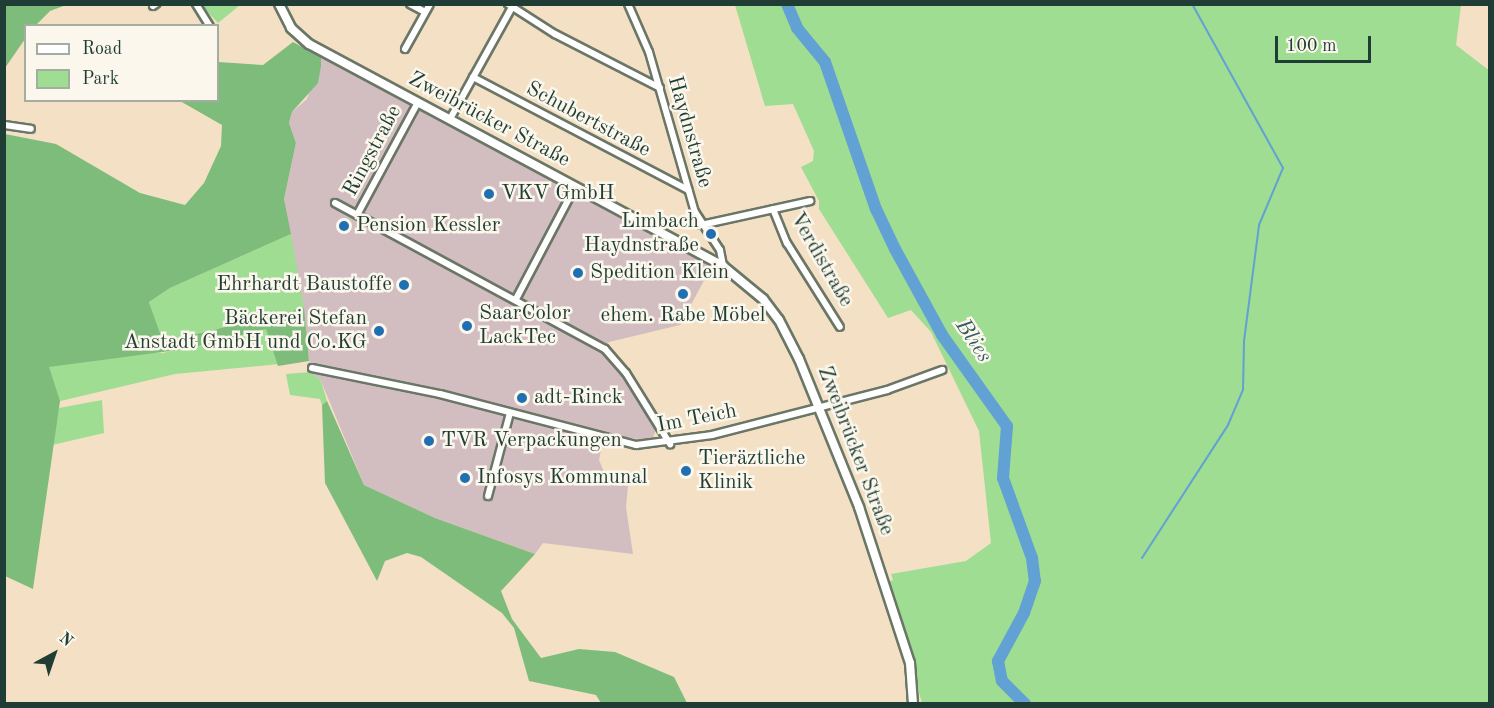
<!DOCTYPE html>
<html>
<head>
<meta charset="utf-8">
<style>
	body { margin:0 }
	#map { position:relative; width:1494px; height:708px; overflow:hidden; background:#f4e0c4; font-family:"Old Standard TT",serif }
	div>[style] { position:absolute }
	.industrial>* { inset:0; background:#d2bec1 }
	.green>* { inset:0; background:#9edd92 }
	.forest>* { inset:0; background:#7ebc7c }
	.stream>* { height:2px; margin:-1px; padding:0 1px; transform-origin:1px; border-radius:1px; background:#62a1d4 }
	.river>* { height:12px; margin:-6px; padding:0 6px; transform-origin:6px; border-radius:6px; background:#62a1d4 }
	.roads { filter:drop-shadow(2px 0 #6a7666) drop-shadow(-2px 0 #6a7666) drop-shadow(0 2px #6a7666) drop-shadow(0 -2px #6a7666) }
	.minor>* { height:6px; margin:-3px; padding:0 3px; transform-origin:3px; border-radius:3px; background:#fff }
	.tertiary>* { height:8px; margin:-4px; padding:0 4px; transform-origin:4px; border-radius:4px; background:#fff }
	.dots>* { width:16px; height:16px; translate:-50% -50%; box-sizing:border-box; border:3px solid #fbf7ec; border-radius:50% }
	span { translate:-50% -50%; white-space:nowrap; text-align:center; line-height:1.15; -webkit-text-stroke:5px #fbf7ec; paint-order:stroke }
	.street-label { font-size:21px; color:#1f3d34 }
	.poi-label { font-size:21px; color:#1f3d34 }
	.left { translate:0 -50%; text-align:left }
	.right { translate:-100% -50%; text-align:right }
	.water-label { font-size:22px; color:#335b64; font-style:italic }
	.frame { position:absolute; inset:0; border:6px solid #1f3d34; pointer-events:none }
	.legend { position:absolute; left:24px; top:24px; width:195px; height:78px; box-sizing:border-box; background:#fbf7ec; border:2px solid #a3ada2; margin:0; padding:8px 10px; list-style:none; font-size:18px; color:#1f3d34 }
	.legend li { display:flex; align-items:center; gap:12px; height:30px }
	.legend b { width:30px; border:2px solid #a3ada2 }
	.north { position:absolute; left:24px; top:624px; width:60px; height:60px; -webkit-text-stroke:4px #fbf7ec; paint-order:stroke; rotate:40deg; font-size:16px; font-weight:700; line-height:24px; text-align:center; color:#1f3d34 }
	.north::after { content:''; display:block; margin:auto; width:21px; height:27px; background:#1f3d34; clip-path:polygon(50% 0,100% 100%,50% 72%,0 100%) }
	.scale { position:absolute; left:1275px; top:36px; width:96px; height:27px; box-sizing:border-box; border:3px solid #1f3d34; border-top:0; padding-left:8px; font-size:18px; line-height:21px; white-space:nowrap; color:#1f3d34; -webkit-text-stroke:4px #fbf7ec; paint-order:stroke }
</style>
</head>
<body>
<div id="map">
	<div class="industrial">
		<i style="clip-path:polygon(321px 57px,712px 266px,680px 325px,609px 342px,601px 351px,613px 361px,656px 430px,652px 440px,604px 436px,599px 460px,608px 481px,628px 486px,626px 507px,633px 554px,543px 543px,535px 554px,435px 518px,364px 485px,321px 381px,311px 372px,284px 199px,296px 143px,289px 123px,292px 112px,307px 99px)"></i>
	</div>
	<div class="green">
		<i style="clip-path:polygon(201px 5px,240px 5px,218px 23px)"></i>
		<i style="clip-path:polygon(735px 5px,1461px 5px,1456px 45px,1490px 71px,1489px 703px,922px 703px,888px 582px,893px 580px,891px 574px,966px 561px,991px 543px,979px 431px,931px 332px,911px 310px,888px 318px,819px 209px,819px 201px,801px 167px,813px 161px,814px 151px,793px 104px,765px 106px)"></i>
		<i style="clip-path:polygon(4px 203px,116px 351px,163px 353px,295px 317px,300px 362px,175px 374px,56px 402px)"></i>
		<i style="clip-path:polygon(291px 234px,304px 308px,162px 342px,149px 302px,170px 288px)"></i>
		<i style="clip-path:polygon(311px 372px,321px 381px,327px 401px,322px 405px,320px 399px,290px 395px,286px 374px)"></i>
		<i style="clip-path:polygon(102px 400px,104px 433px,52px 445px,59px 408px)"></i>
	</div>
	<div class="forest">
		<i style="clip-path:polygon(5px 4px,66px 5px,50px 11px,36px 25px,26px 26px,25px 39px,5px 68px)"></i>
		<i style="clip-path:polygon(293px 42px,321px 57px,321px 66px,318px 83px,292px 112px,289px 123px,296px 143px,284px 199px,291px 234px,170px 288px,149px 302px,163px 342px,304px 308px,309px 361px,278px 366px,266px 329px,185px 349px,49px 367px,60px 401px,33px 589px,5px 576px,5px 134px,56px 144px,140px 193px,185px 205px,204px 183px,221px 146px,222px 125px,180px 101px,218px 100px,218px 62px,263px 65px)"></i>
		<i style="clip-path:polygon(327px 401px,364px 485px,435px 518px,535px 554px,501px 591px,512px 619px,541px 658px,579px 649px,615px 652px,674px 677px,687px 703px,601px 703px,596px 695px,529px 681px,514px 628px,502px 613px,421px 557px,407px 553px,385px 561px,377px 581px,325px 483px,322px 405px)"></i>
	</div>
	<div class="stream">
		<i style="left:1142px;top:558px;width:158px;rotate:-57.1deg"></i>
		<i style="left:1228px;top:425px;width:38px;rotate:-67deg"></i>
		<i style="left:1243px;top:390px;width:49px;rotate:-88.8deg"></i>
		<i style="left:1244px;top:341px;width:117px;rotate:-82.6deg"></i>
		<i style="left:1259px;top:225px;width:62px;rotate:-67.2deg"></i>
		<i style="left:1283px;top:168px;width:188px;rotate:-119deg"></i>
	</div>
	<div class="river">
		<i style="left:787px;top:4px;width:26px;rotate:67deg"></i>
		<i style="left:797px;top:28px;width:44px;rotate:50.5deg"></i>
		<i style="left:825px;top:62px;width:156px;rotate:70.9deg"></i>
		<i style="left:876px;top:209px;width:44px;rotate:64.6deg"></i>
		<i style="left:895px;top:249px;width:98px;rotate:61.3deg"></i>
		<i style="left:942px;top:335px;width:112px;rotate:54.5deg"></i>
		<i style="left:1007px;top:426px;width:52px;rotate:94.4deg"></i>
		<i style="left:1003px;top:478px;width:85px;rotate:70.1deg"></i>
		<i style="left:1032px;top:558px;width:23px;rotate:83deg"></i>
		<i style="left:1035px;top:581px;width:34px;rotate:109deg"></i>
		<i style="left:1024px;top:613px;width:55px;rotate:118.4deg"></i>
		<i style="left:998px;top:661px;width:20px;rotate:79deg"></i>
		<i style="left:1002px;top:681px;width:33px;rotate:45deg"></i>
	</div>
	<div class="roads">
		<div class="minor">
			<i style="left:196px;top:4px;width:26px;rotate:58deg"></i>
			<i style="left:410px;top:4px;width:17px;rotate:28deg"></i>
			<i style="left:508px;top:4px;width:56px;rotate:32.6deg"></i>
			<i style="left:555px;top:34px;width:118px;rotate:27.2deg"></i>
			<i style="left:628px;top:4px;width:52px;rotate:66.4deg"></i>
			<i style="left:649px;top:52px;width:166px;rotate:74deg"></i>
			<i style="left:695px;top:212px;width:45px;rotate:56.7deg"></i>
			<i style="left:720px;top:250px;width:16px;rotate:79deg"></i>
			<i style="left:153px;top:6px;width:4px;rotate:-34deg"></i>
			<i style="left:405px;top:49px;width:51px;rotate:-60.9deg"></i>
			<i style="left:473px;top:77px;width:243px;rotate:27.7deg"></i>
			<i style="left:450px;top:119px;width:126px;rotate:-61deg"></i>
			<i style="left:4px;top:125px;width:27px;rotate:8deg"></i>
			<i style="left:335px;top:203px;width:307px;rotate:28.4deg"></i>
			<i style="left:605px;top:349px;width:32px;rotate:49deg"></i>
			<i style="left:626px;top:373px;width:84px;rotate:58.2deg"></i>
			<i style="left:773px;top:209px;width:37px;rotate:68deg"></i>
			<i style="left:787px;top:243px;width:99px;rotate:57.8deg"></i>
			<i style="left:357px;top:215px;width:128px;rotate:-61.6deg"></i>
			<i style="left:701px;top:225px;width:112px;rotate:-12.4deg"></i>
			<i style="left:516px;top:299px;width:127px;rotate:-62.2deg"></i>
			<i style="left:312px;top:368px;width:131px;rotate:11.5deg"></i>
			<i style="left:440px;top:394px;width:203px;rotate:14.6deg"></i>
			<i style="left:636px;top:445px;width:77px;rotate:-7.5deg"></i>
			<i style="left:712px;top:435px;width:181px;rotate:-14.4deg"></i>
			<i style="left:887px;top:390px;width:59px;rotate:-20deg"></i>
			<i style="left:488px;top:496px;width:86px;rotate:-75.2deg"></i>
		</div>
		<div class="tertiary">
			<i style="left:279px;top:4px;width:27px;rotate:63deg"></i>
			<i style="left:291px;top:28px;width:24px;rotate:42deg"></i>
			<i style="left:309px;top:44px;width:470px;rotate:28.2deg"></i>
			<i style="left:723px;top:266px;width:52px;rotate:39.5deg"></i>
			<i style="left:763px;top:299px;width:26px;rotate:53deg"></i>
			<i style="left:779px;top:320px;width:44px;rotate:62.9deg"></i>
			<i style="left:799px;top:359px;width:160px;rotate:67.9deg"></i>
			<i style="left:859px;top:507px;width:164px;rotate:71.9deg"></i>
			<i style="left:910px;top:663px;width:41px;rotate:85.8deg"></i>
		</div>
	</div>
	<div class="dots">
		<i style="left:489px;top:194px;background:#1f6fb2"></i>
		<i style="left:344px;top:226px;background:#1f6fb2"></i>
		<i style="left:711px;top:234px;background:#1f6fb2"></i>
		<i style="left:578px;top:273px;background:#1f6fb2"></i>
		<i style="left:404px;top:285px;background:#1f6fb2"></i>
		<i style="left:683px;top:294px;background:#1f6fb2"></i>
		<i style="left:467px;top:326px;background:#1f6fb2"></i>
		<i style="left:379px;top:331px;background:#1f6fb2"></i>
		<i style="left:522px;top:398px;background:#1f6fb2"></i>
		<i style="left:429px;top:441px;background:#1f6fb2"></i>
		<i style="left:686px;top:471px;background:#1f6fb2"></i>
		<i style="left:465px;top:478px;background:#1f6fb2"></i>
	</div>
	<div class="street-label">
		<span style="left:489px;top:120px;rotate:28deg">Zweibrücker Straße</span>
		<span style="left:588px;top:120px;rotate:28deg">Schubertstraße</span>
		<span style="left:689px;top:132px;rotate:74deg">Haydnstraße</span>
		<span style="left:373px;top:151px;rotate:-62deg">Ringstraße</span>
		<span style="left:821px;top:260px;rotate:60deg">Verdistraße</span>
		<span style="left:697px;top:419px;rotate:-11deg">Im Teich</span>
		<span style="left:855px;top:451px;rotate:69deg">Zweibrücker Straße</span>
	</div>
	<div class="poi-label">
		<span class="left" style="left:501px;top:194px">VKV GmbH</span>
		<span class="right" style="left:699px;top:234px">Limbach<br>Haydnstraße</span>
		<span class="left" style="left:356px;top:226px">Pension Kessler</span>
		<span class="left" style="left:590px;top:273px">Spedition Klein</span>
		<span class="right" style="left:392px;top:285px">Ehrhardt Baustoffe</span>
		<span class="left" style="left:479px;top:326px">SaarColor<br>LackTec</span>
		<span style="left:683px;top:316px">ehem. Rabe Möbel</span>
		<span class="right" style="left:367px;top:331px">Bäckerei Stefan<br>Anstadt GmbH und Co.KG</span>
		<span class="left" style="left:534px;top:398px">adt-Rinck</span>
		<span class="left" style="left:441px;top:441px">TVR Verpackungen</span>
		<span class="left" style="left:698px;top:471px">Tieräztliche<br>Klinik</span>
		<span class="left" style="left:477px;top:478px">Infosys Kommunal</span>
	</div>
	<div class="water-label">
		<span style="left:973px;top:341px;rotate:56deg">Blies</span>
	</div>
	<div class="frame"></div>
	<ul class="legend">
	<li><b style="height:8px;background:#fff"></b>Road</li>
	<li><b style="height:16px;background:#9edd92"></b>Park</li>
	</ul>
	<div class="north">N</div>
	<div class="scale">100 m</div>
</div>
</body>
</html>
